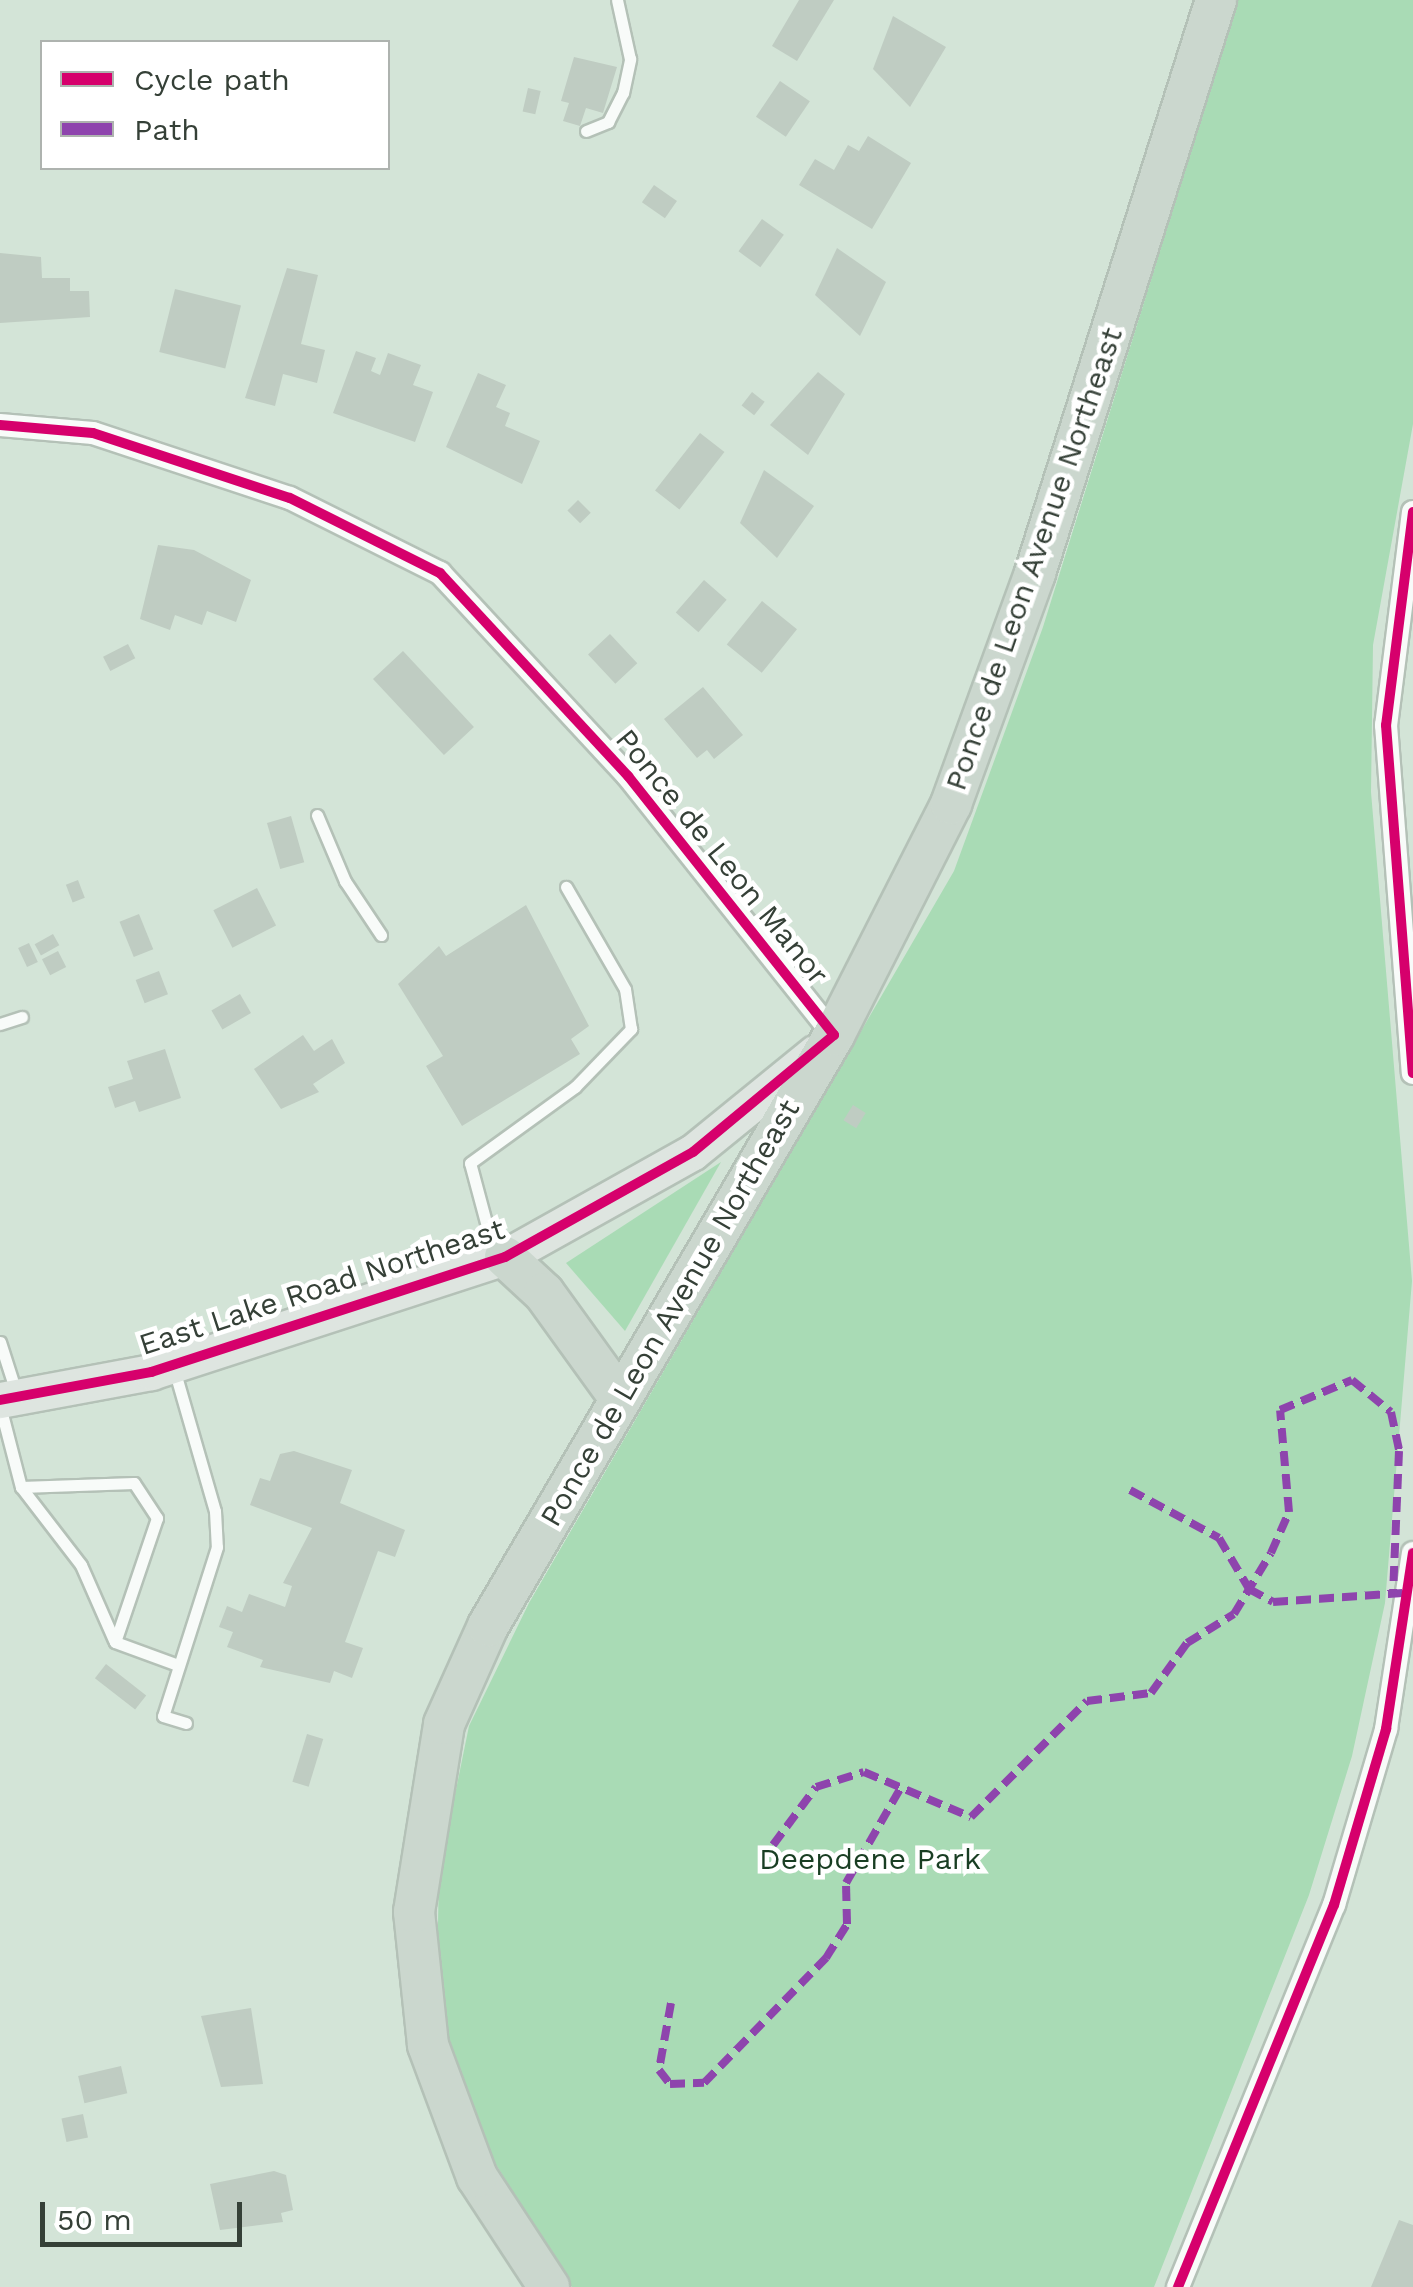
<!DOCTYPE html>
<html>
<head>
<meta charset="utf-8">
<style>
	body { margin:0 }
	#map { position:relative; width:1413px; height:2287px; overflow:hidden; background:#d3e4d7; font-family:"Work Sans",sans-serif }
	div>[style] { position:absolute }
	.green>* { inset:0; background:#a9dbb5 }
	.building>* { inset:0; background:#bfccc2; transform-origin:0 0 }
	.roads { filter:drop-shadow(2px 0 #b4c1b7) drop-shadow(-2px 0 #b4c1b7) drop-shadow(0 2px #b4c1b7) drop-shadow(0 -2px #b4c1b7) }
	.lane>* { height:11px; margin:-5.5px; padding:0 5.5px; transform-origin:5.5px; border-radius:5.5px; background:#f8fbf9 }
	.street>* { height:22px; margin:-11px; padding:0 11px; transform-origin:11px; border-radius:11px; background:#f8fbf9 }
	.primary>* { height:35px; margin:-17.5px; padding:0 17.5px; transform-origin:17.5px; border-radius:17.5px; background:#dee5e0 }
	.highway>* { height:40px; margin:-20px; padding:0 20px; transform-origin:20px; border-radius:20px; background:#cbd7ce }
	.quiet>* { height:8px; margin-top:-4px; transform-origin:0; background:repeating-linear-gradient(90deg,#8e44ad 0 15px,transparent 0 23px) }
	.cycleway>* { height:10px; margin:-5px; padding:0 5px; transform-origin:5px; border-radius:5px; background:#d6006c }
	span { translate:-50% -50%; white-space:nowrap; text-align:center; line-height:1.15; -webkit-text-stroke:9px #fff; paint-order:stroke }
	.street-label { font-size:30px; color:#354037 }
	.park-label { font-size:30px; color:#193e23 }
	.legend { position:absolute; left:40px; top:40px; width:350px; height:130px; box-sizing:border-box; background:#fff; border:2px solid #aeb3af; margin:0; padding:12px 18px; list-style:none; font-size:30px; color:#354037 }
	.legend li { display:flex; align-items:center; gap:20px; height:50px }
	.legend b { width:50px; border:2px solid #aeb3af }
	.scale { position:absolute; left:40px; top:2202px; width:202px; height:45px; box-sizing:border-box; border:5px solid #354037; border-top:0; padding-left:12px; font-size:30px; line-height:35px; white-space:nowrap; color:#354037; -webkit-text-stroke:8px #fff; paint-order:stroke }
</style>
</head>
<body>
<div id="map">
	<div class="green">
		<i style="clip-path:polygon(1238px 0,1413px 0,1413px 424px,1373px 645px,1371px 792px,1412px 1281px,1385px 1603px,1352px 1756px,1309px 1895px,1154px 2287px,572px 2287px,490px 2155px,453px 2068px,437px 1974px,439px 1873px,469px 1726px,529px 1603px,954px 871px,1043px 627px)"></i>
		<i style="clip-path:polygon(721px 1162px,625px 1331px,566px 1263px)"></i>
	</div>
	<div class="building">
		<i style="clip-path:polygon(799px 0,834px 0,797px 61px,772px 46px)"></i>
		<i style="clip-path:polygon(893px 16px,946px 47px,910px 107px,873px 69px)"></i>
		<i style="clip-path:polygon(574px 57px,617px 67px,603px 113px,586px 108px,580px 126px,563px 121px,569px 103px,561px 101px)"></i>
		<i style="left:780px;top:81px;width:36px;height:43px;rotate:34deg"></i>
		<i style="left:528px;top:88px;width:13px;height:24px;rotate:13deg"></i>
		<i style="clip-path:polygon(868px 136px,911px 163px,872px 229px,799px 185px,815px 159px,834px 170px,848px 145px,859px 151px)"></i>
		<i style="left:654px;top:185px;width:28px;height:21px;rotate:35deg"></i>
		<i style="left:762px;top:219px;width:27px;height:40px;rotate:36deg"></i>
		<i style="clip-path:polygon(837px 248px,886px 282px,860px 336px,815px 295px)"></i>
		<i style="clip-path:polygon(0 253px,41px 257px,42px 278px,70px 278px,70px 291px,89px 291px,90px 317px,0 323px)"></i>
		<i style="clip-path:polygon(287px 268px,318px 275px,301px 344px,325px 350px,317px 383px,283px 374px,275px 406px,245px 398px)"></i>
		<i style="left:175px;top:289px;width:68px;height:65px;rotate:14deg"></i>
		<i style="clip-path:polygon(356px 351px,376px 358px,371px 371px,380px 375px,388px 353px,421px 365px,413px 385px,433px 392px,415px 442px,333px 413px)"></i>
		<i style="clip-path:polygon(818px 372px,845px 394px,808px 455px,770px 425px)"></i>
		<i style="clip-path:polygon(478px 373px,506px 385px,496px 407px,510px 413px,505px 426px,540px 441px,522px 484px,446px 447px)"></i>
		<i style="left:752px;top:392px;width:16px;height:17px;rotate:38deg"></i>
		<i style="left:700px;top:433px;width:31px;height:73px;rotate:38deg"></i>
		<i style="clip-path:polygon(764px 470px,814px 506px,777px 558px,740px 523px)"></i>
		<i style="left:578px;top:500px;width:18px;height:15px;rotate:45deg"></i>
		<i style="clip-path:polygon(158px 545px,194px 550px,251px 580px,236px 622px,207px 611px,202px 625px,175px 615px,170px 630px,140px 619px)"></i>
		<i style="left:704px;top:580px;width:30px;height:43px;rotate:41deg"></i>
		<i style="left:762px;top:601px;width:45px;height:56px;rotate:39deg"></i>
		<i style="left:610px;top:634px;width:40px;height:30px;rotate:47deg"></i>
		<i style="left:128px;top:644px;width:16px;height:28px;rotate:63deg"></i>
		<i style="left:403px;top:651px;width:104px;height:41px;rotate:47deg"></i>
		<i style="clip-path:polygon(703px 687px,743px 735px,714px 759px,707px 750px,697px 758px,664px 719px)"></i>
		<i style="left:291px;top:816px;width:48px;height:25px;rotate:74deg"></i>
		<i style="left:78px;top:880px;width:19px;height:13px;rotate:69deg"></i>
		<i style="left:257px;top:888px;width:42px;height:49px;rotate:63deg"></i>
		<i style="clip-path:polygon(526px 905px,589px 1026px,571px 1039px,580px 1054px,462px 1126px,426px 1066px,443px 1056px,398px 984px,439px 946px,446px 956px)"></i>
		<i style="left:139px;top:914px;width:38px;height:21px;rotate:68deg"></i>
		<i style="left:53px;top:934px;width:13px;height:21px;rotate:61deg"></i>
		<i style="left:29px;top:943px;width:21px;height:12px;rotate:65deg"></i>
		<i style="left:58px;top:951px;width:18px;height:18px;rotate:63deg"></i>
		<i style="left:159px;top:971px;width:25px;height:25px;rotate:69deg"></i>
		<i style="left:240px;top:994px;width:22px;height:33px;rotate:60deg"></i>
		<i style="clip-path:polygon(303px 1035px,314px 1051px,332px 1039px,345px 1063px,313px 1084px,319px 1092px,281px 1109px,254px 1069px)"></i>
		<i style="clip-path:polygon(165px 1049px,181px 1098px,139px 1112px,135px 1101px,115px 1108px,108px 1087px,133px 1079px,127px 1061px)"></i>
		<i style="left:853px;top:1105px;width:15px;height:18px;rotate:32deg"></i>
		<i style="clip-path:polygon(294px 1451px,352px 1470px,340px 1503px,405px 1530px,395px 1557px,378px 1551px,345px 1642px,363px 1648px,352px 1678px,334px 1671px,330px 1683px,260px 1667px,263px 1660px,227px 1647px,233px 1632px,219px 1627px,227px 1606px,242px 1612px,249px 1594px,285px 1607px,292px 1586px,283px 1583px,312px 1528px,250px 1505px,260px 1478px,270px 1481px,280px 1454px)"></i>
		<i style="left:106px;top:1664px;width:51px;height:18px;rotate:38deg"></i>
		<i style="left:307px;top:1734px;width:17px;height:50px;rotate:17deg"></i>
		<i style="clip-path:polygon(251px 2008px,263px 2084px,221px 2087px,201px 2016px)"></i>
		<i style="left:121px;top:2066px;width:28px;height:44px;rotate:77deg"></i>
		<i style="left:83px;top:2114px;width:24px;height:22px;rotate:78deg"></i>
		<i style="clip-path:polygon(274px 2171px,286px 2175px,293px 2210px,281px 2213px,283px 2222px,220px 2230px,210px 2184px)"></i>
		<i style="clip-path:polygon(1399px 2220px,1413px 2225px,1413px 2287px,1371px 2287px)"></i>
	</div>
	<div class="roads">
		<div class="lane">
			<i style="left:586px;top:131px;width:24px;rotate:-22deg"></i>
			<i style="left:608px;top:122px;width:33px;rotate:-63deg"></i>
			<i style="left:623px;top:93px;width:35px;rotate:-78deg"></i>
			<i style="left:630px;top:59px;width:60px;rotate:-102.4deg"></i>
			<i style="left:317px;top:815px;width:72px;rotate:67deg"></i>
			<i style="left:345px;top:881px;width:65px;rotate:56.3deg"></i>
			<i style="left:0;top:1024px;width:23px;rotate:-18deg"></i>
			<i style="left:495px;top:1256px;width:96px;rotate:-105deg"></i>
			<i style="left:470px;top:1163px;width:130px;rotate:-35.9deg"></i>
			<i style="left:575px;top:1087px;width:81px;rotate:-46deg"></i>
			<i style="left:631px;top:1029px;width:40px;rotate:-98.5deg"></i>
			<i style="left:625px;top:989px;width:118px;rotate:-120deg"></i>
			<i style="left:0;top:1342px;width:56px;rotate:72.2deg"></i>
			<i style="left:174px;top:1369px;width:148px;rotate:73.9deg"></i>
			<i style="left:215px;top:1511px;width:36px;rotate:87deg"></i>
			<i style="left:217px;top:1547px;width:177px;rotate:107.7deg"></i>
			<i style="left:163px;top:1716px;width:24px;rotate:17deg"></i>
			<i style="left:0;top:1406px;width:84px;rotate:75.5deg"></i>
			<i style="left:21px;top:1487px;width:113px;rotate:-2deg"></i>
			<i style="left:134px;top:1483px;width:42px;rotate:56.7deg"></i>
			<i style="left:157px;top:1518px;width:131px;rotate:108.7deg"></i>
			<i style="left:115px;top:1642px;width:64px;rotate:20.1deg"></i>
			<i style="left:21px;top:1487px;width:98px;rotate:52.4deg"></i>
			<i style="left:81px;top:1565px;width:82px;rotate:66.3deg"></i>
		</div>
		<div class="street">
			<i style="left:0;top:425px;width:93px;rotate:4.9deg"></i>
			<i style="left:93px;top:433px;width:207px;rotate:18.3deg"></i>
			<i style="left:290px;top:498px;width:168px;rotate:26.6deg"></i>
			<i style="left:440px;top:573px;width:277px;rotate:47.2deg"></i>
			<i style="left:628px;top:776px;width:331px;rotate:51.5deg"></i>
			<i style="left:1413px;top:512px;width:215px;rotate:97.2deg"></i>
			<i style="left:1386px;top:725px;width:349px;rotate:85.6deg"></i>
			<i style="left:1178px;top:2287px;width:413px;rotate:-67.8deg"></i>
			<i style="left:1334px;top:1905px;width:184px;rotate:-73.5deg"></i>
			<i style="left:1386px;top:1729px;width:178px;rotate:-81.3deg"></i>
		</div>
		<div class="primary">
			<i style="left:0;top:1400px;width:154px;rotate:-10.5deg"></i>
			<i style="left:151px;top:1372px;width:372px;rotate:-18deg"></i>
			<i style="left:505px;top:1257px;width:215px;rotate:-29.2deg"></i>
			<i style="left:693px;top:1152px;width:157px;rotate:-39.1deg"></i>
		</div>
		<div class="highway">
			<i style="left:505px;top:1257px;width:53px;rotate:42.7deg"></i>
			<i style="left:544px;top:1293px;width:128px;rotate:54.2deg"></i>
			<i style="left:549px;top:2287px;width:131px;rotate:-123.2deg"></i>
			<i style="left:477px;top:2177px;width:141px;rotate:-110.4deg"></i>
			<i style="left:428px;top:2045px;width:134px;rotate:-96deg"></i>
			<i style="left:414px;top:1912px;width:190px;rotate:-80.9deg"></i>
			<i style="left:444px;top:1724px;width:107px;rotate:-65.8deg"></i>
			<i style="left:488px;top:1626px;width:685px;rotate:-59.65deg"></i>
			<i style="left:834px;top:1035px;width:259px;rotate:-63.1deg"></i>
			<i style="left:951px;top:804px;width:246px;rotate:-70deg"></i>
			<i style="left:1035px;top:573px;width:601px;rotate:-72.47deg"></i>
		</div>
	</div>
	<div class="quiet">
		<i style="left:1130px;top:1490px;width:101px;rotate:28.3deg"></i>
		<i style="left:1219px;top:1538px;width:59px;rotate:59.5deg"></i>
		<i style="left:1249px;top:1589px;width:27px;rotate:28deg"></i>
		<i style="left:1273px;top:1602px;width:130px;rotate:-4deg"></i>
		<i style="left:773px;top:1845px;width:72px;rotate:-53.4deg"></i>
		<i style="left:816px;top:1787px;width:50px;rotate:-17.4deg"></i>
		<i style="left:864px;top:1772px;width:116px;rotate:22.8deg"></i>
		<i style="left:971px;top:1817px;width:164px;rotate:-45deg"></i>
		<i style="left:1087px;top:1701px;width:64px;rotate:-7.1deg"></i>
		<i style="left:1151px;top:1693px;width:62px;rotate:-54.2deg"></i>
		<i style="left:1187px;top:1643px;width:55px;rotate:-31.7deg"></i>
		<i style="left:1234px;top:1614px;width:71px;rotate:-58.8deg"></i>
		<i style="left:1271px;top:1553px;width:45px;rotate:-66.3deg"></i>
		<i style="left:1289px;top:1512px;width:102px;rotate:-95deg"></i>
		<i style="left:1280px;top:1410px;width:78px;rotate:-22.6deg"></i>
		<i style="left:1352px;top:1380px;width:50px;rotate:39.4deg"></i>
		<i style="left:1391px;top:1412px;width:40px;rotate:78deg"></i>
		<i style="left:1399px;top:1451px;width:142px;rotate:92.4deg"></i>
		<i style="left:671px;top:2003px;width:68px;rotate:100.2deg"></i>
		<i style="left:659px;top:2070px;width:18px;rotate:52deg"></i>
		<i style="left:670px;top:2084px;width:34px;rotate:-2deg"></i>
		<i style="left:704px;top:2083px;width:175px;rotate:-45.7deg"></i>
		<i style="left:826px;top:1958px;width:40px;rotate:-58deg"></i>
		<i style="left:847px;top:1924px;width:41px;rotate:-91.4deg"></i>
		<i style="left:846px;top:1883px;width:108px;rotate:-60.1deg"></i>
	</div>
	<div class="cycleway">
		<i style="left:0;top:425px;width:93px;rotate:4.9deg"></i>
		<i style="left:93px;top:433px;width:207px;rotate:18.3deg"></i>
		<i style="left:290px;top:498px;width:168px;rotate:26.6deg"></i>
		<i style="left:440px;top:573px;width:277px;rotate:47.2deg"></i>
		<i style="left:628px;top:776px;width:331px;rotate:51.5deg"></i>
		<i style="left:834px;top:1035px;width:183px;rotate:140.3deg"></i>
		<i style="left:693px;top:1152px;width:215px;rotate:150.8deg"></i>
		<i style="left:505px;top:1257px;width:372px;rotate:162deg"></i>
		<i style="left:151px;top:1372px;width:154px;rotate:169.5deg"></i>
		<i style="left:1413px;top:512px;width:215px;rotate:97.2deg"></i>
		<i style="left:1386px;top:725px;width:349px;rotate:85.6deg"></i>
		<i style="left:1178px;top:2287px;width:413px;rotate:-67.8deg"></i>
		<i style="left:1334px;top:1905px;width:184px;rotate:-73.5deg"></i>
		<i style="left:1386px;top:1729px;width:178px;rotate:-81.3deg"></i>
	</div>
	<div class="street-label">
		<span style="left:1034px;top:559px;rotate:-71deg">Ponce de Leon Avenue Northeast</span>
		<span style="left:722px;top:857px;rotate:51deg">Ponce de Leon Manor</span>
		<span style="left:322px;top:1287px;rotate:-18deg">East Lake Road Northeast</span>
		<span style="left:670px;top:1313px;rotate:-60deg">Ponce de Leon Avenue Northeast</span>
	</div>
	<div class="park-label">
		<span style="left:870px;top:1859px">Deepdene Park</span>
	</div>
	<ul class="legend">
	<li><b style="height:12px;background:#d6006c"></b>Cycle path</li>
	<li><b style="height:12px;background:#8e44ad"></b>Path</li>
	</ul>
	<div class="scale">50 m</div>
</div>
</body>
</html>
